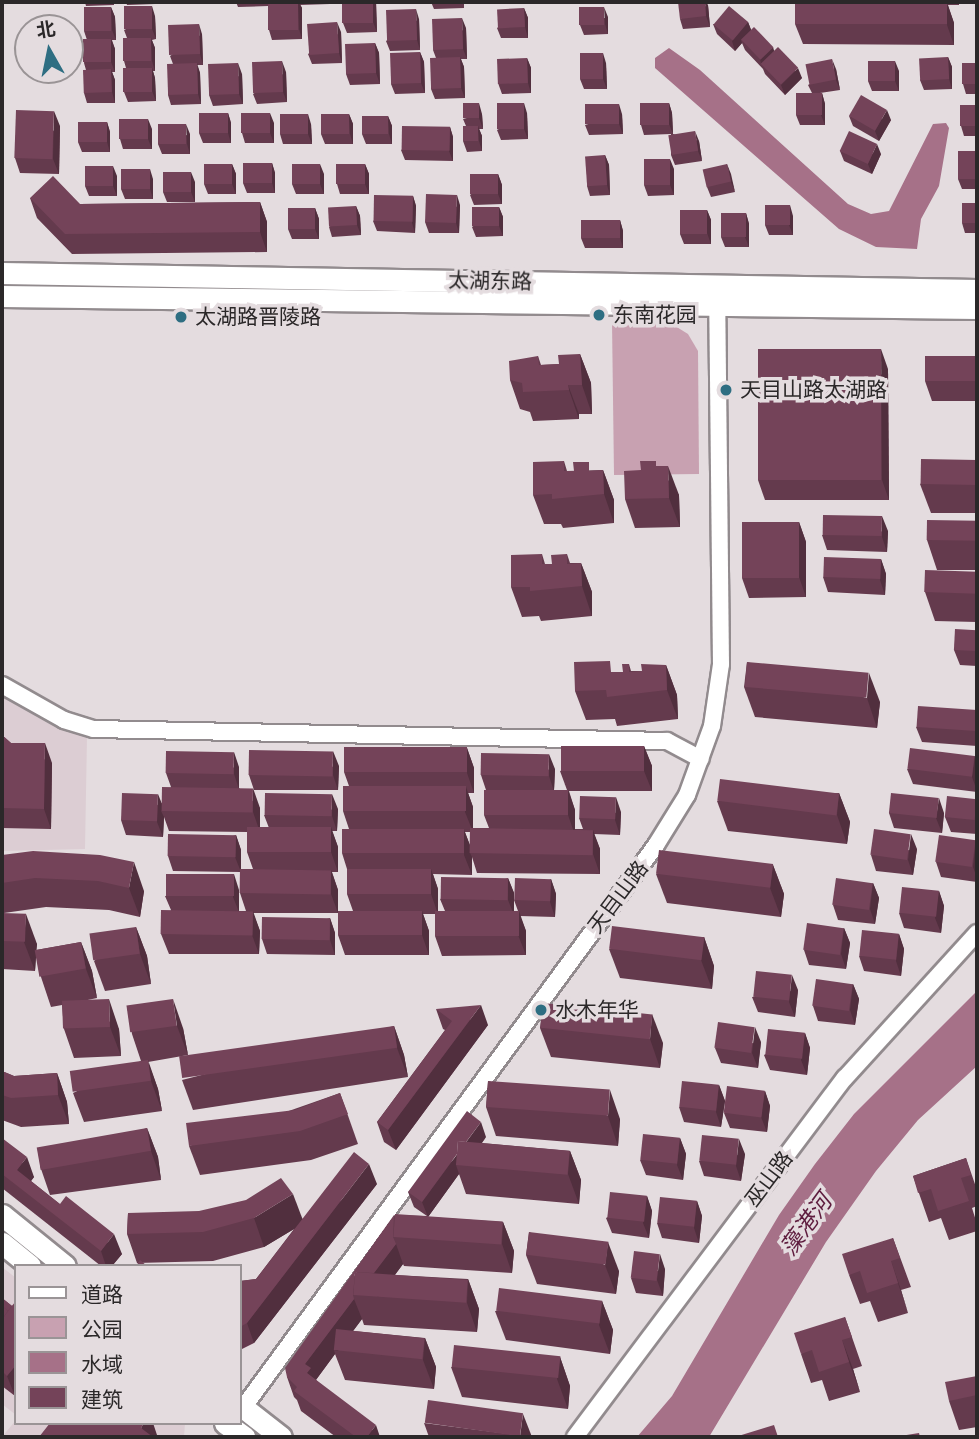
<!DOCTYPE html>
<html>
<head>
<meta charset="utf-8">
<style>
	body { margin:0 }
	#map { position:relative; width:979px; height:1439px; overflow:hidden; background:#e4dcdf; font-family:Roboto,"Noto Sans SC",sans-serif }
	div>[style] { position:absolute }
	.built>* { inset:0; background:#dccdd3 }
	.green>* { inset:0; background:#c8a1b1 }
	.water>* { inset:0; background:#a67188 }
	.roads { filter:drop-shadow(2px 0 #928b8e) drop-shadow(-2px 0 #928b8e) drop-shadow(0 2px #928b8e) drop-shadow(0 -2px #928b8e) }
	.minor>* { height:16px; margin:-8px; padding:0 8px; transform-origin:8px; border-radius:8px; background:#fff }
	.major>* { height:21px; margin:-10.5px; padding:0 10.5px; transform-origin:10.5px; border-radius:10.5px; background:#fff }
	.wall>* { inset:0; background:#643a4d }
	.shaded-wall>* { inset:0; background:#512f3e }
	.building>* { inset:0; background:#744359; transform-origin:0 0 }
	.dots>* { width:19px; height:19px; translate:-50% -50%; box-sizing:border-box; border:4px solid #e4dcdf; border-radius:50% }
	span { translate:-50% -50%; white-space:nowrap; text-align:center; line-height:1.15; -webkit-text-stroke:7px #e4dcdf; paint-order:stroke }
	.street-label { font-size:21px; color:#2b2829 }
	.poi-label { font-size:21px; color:#2b2829 }
	.left { translate:0 -50%; text-align:left }
	.water-label { font-size:23px; color:#5e1c3e; font-style:italic }
	.frame { position:absolute; inset:0; border:4px solid #2b2829; pointer-events:none }
	.legend { position:absolute; left:14px; top:1264px; width:228px; height:161px; box-sizing:border-box; background:#e4dcdf; border:2px solid #9a9496; margin:0; padding:9px 12px; list-style:none; font-size:21px; color:#2b2829 }
	.legend li { display:flex; align-items:center; gap:14px; height:35px }
	.legend b { width:35px; border:2px solid #9a9496 }
	.north { position:absolute; left:14px; top:14px; width:70px; height:70px; box-sizing:border-box; background:#e4dcdf; border:2px solid #9a9496; border-radius:50%; rotate:351deg; font-size:19px; font-weight:700; line-height:28px; text-align:center; color:#2b2829 }
	.north::after { content:''; display:block; margin:auto; width:24px; height:32px; background:#2e6e82; clip-path:polygon(50% 0,100% 100%,50% 72%,0 100%) }
</style>
</head>
<body>
<div id="map">
	<div class="built">
		<i style="clip-path:polygon(2px 696px,59px 728px,87px 737px,85px 849px,2px 851px)"></i>
		<i style="clip-path:polygon(2px 1267px,16px 1278px,16px 1415px,2px 1404px)"></i>
		<i style="clip-path:polygon(16px 1420px,185px 1423px,184px 1437px,2px 1437px)"></i>
	</div>
	<div class="green">
		<i style="clip-path:polygon(667px 321px,688px 334px,698px 351px,699px 474px,614px 475px,612px 322px)"></i>
	</div>
	<div class="water">
		<i style="clip-path:polygon(669px 48px,700px 70px,848px 204px,871px 214px,889px 211px,933px 124px,946px 123px,949px 128px,939px 186px,921px 219px,917px 249px,876px 247px,839px 229px,655px 68px,655px 58px)"></i>
		<i style="clip-path:polygon(977px 991px,977px 1066px,918px 1120px,876px 1171px,826px 1242px,709px 1437px,637px 1437px,672px 1396px,779px 1215px,815px 1164px,854px 1114px)"></i>
	</div>
	<div class="roads">
		<div class="minor">
			<i style="left:2px;top:685px;width:71px;rotate:29.4deg"></i>
			<i style="left:64px;top:720px;width:31px;rotate:17deg"></i>
			<i style="left:94px;top:729px;width:573px;rotate:1.2deg"></i>
			<i style="left:667px;top:741px;width:38px;rotate:28deg"></i>
			<i style="left:240px;top:1412px;width:703px;rotate:-53.73deg"></i>
			<i style="left:656px;top:845px;width:59px;rotate:-58.2deg"></i>
			<i style="left:687px;top:795px;width:73px;rotate:-70.1deg"></i>
			<i style="left:712px;top:726px;width:63px;rotate:-81.7deg"></i>
			<i style="left:721px;top:664px;width:370px;rotate:-90.6deg"></i>
			<i style="left:575px;top:1437px;width:449px;rotate:-53.1deg"></i>
			<i style="left:845px;top:1078px;width:196px;rotate:-47.7deg"></i>
		</div>
		<div class="major">
			<i style="left:2px;top:273px;width:975px;rotate:1deg"></i>
			<i style="left:2px;top:296px;width:975px;rotate:0.71deg"></i>
			<i style="left:2px;top:1215px;width:81px;rotate:39deg"></i>
			<i style="left:2px;top:1243px;width:36px;rotate:39deg"></i>
			<i style="left:240px;top:1405px;width:52px;rotate:38deg"></i>
			<i style="left:225px;top:1423px;width:24px;rotate:36deg"></i>
		</div>
	</div>
	<div class="wall">
		<i style="clip-path:polygon(85px 2px,114px 2px,114px 5px,86px 6px)"></i>
		<i style="clip-path:polygon(126px 2px,155px 2px,155px 4px,127px 5px)"></i>
		<i style="clip-path:polygon(236px 2px,330px 2px,330px 4px,300px 5px,302px 8px,302px 39px,272px 40px,269px 30px,268px 6px,238px 7px)"></i>
		<i style="clip-path:polygon(376px 2px,377px 32px,347px 33px,343px 23px)"></i>
		<i style="clip-path:polygon(431px 2px,464px 2px,464px 8px,434px 9px)"></i>
		<i style="clip-path:polygon(771px 2px,959px 2px,959px 5px,948px 5px,954px 23px,954px 45px,803px 44px,795px 24px,795px 3px)"></i>
		<i style="clip-path:polygon(708px 5px,710px 27px,683px 29px,680px 19px)"></i>
		<i style="clip-path:polygon(111px 7px,115px 17px,116px 40px,112px 40px,115px 49px,115px 72px,112px 72px,115px 80px,115px 103px,87px 103px,84px 93px,86px 70px,84px 63px,87px 40px,84px 31px)"></i>
		<i style="clip-path:polygon(524px 8px,528px 18px,528px 38px,501px 38px,497px 28px)"></i>
		<i style="clip-path:polygon(155px 16px,156px 39px,152px 40px,155px 48px,155px 71px,153px 71px,155px 78px,156px 101px,128px 102px,124px 92px,126px 68px,124px 61px,127px 38px,124px 30px)"></i>
		<i style="clip-path:polygon(608px 17px,608px 34px,584px 35px,580px 25px)"></i>
		<i style="clip-path:polygon(419px 19px,420px 50px,390px 51px,386px 41px)"></i>
		<i style="clip-path:polygon(748px 22px,751px 30px,802px 78px,785px 95px,765px 74px,763px 69px,745px 50px,742px 43px,735px 51px,717px 34px,713px 24px)"></i>
		<i style="clip-path:polygon(466px 28px,467px 59px,461px 59px,464px 67px,465px 98px,435px 99px,431px 89px,436px 58px,433px 50px)"></i>
		<i style="clip-path:polygon(341px 32px,342px 63px,312px 64px,308px 54px)"></i>
		<i style="clip-path:polygon(202px 34px,203px 65px,197px 65px,200px 73px,201px 104px,171px 105px,168px 95px,173px 64px,170px 56px)"></i>
		<i style="clip-path:polygon(375px 43px,379px 53px,380px 84px,350px 85px,346px 74px)"></i>
		<i style="clip-path:polygon(420px 52px,424px 62px,425px 93px,395px 94px,391px 84px)"></i>
		<i style="clip-path:polygon(948px 57px,952px 67px,952px 89px,924px 90px,920px 80px)"></i>
		<i style="clip-path:polygon(527px 58px,531px 68px,531px 93px,502px 94px,498px 83px)"></i>
		<i style="clip-path:polygon(606px 63px,607px 89px,584px 89px,580px 79px)"></i>
		<i style="clip-path:polygon(977px 63px,977px 94px,966px 94px,963px 84px)"></i>
		<i style="clip-path:polygon(836px 69px,840px 90px,820px 93px,822px 93px,825px 104px,825px 125px,800px 125px,796px 115px,812px 93px,808px 85px)"></i>
		<i style="clip-path:polygon(899px 71px,899px 91px,872px 91px,868px 81px)"></i>
		<i style="clip-path:polygon(286px 72px,287px 102px,257px 104px,253px 94px)"></i>
		<i style="clip-path:polygon(242px 74px,243px 104px,213px 106px,209px 95px)"></i>
		<i style="clip-path:polygon(669px 103px,672px 113px,673px 134px,699px 141px,702px 161px,675px 165px,671px 155px,671px 134px,644px 135px,641px 125px)"></i>
		<i style="clip-path:polygon(977px 105px,977px 136px,964px 136px,961px 126px)"></i>
		<i style="clip-path:polygon(228px 113px,231px 123px,231px 143px,203px 143px,199px 133px)"></i>
		<i style="clip-path:polygon(527px 113px,528px 139px,501px 140px,497px 130px)"></i>
		<i style="clip-path:polygon(349px 114px,353px 124px,353px 144px,325px 144px,321px 134px)"></i>
		<i style="clip-path:polygon(482px 114px,483px 129px,479px 129px,482px 136px,482px 151px,467px 152px,463px 141px,466px 126px,463px 119px)"></i>
		<i style="clip-path:polygon(622px 114px,623px 134px,589px 135px,585px 125px)"></i>
		<i style="clip-path:polygon(388px 116px,392px 126px,392px 144px,366px 144px,362px 134px)"></i>
		<i style="clip-path:polygon(849px 116px,891px 120px,879px 141px,853px 126px)"></i>
		<i style="clip-path:polygon(107px 122px,110px 132px,110px 152px,82px 152px,78px 142px)"></i>
		<i style="clip-path:polygon(274px 123px,274px 143px,245px 143px,242px 133px)"></i>
		<i style="clip-path:polygon(311px 124px,312px 144px,283px 144px,280px 134px)"></i>
		<i style="clip-path:polygon(60px 126px,59px 174px,20px 173px,15px 158px)"></i>
		<i style="clip-path:polygon(450px 127px,453px 137px,453px 161px,405px 160px,401px 150px)"></i>
		<i style="clip-path:polygon(152px 129px,152px 149px,123px 149px,120px 139px)"></i>
		<i style="clip-path:polygon(190px 134px,190px 154px,162px 154px,158px 144px)"></i>
		<i style="clip-path:polygon(840px 151px,881px 154px,872px 174px,844px 161px)"></i>
		<i style="clip-path:polygon(977px 151px,977px 189px,962px 189px,958px 179px)"></i>
		<i style="clip-path:polygon(605px 155px,609px 165px,610px 195px,590px 196px,587px 186px)"></i>
		<i style="clip-path:polygon(272px 163px,275px 173px,275px 193px,247px 193px,243px 183px)"></i>
		<i style="clip-path:polygon(232px 164px,236px 174px,236px 194px,208px 194px,204px 184px)"></i>
		<i style="clip-path:polygon(365px 164px,369px 174px,369px 194px,340px 194px,337px 184px)"></i>
		<i style="clip-path:polygon(727px 164px,735px 192px,711px 197px,707px 187px)"></i>
		<i style="clip-path:polygon(674px 169px,674px 195px,648px 196px,644px 185px)"></i>
		<i style="clip-path:polygon(324px 174px,324px 194px,296px 194px,292px 184px)"></i>
		<i style="clip-path:polygon(498px 174px,502px 185px,502px 204px,474px 205px,470px 195px)"></i>
		<i style="clip-path:polygon(117px 176px,117px 196px,89px 196px,85px 186px)"></i>
		<i style="clip-path:polygon(153px 179px,153px 199px,125px 199px,121px 189px)"></i>
		<i style="clip-path:polygon(195px 182px,195px 202px,167px 202px,163px 192px)"></i>
		<i style="clip-path:polygon(413px 196px,416px 206px,415px 233px,377px 231px,373px 221px)"></i>
		<i style="clip-path:polygon(30px 198px,80px 204px,260px 202px,267px 222px,267px 252px,72px 254px,37px 218px)"></i>
		<i style="clip-path:polygon(977px 203px,977px 233px,965px 233px,962px 223px)"></i>
		<i style="clip-path:polygon(460px 205px,459px 233px,429px 233px,425px 222px)"></i>
		<i style="clip-path:polygon(356px 206px,360px 216px,361px 235px,332px 237px,329px 227px)"></i>
		<i style="clip-path:polygon(499px 207px,503px 217px,503px 236px,476px 237px,472px 227px)"></i>
		<i style="clip-path:polygon(315px 208px,319px 219px,319px 239px,292px 239px,288px 229px)"></i>
		<i style="clip-path:polygon(707px 210px,711px 220px,711px 244px,684px 244px,680px 234px)"></i>
		<i style="clip-path:polygon(746px 213px,749px 224px,749px 247px,725px 247px,721px 237px)"></i>
		<i style="clip-path:polygon(793px 216px,793px 235px,769px 235px,765px 225px)"></i>
		<i style="clip-path:polygon(620px 220px,623px 231px,623px 248px,585px 248px,581px 238px)"></i>
		<i style="clip-path:polygon(580px 354px,591px 383px,592px 414px,579px 414px,579px 419px,533px 421px,530px 412px,520px 409px,510px 380px,538px 356px,541px 365px,559px 364px)"></i>
		<i style="clip-path:polygon(977px 356px,977px 401px,932px 401px,925px 381px)"></i>
		<i style="clip-path:polygon(888px 369px,889px 500px,765px 500px,758px 480px)"></i>
		<i style="clip-path:polygon(977px 460px,977px 513px,931px 513px,920px 484px)"></i>
		<i style="clip-path:polygon(564px 461px,567px 471px,603px 470px,614px 500px,614px 523px,563px 528px,561px 524px,544px 524px,533px 495px)"></i>
		<i style="clip-path:polygon(658px 466px,679px 495px,680px 527px,635px 528px,625px 499px,641px 470px)"></i>
		<i style="clip-path:polygon(977px 521px,977px 570px,937px 570px,927px 540px)"></i>
		<i style="clip-path:polygon(799px 522px,806px 542px,806px 597px,749px 598px,742px 578px)"></i>
		<i style="clip-path:polygon(888px 531px,887px 552px,827px 550px,822px 535px)"></i>
		<i style="clip-path:polygon(542px 554px,545px 564px,552px 564px,567px 554px,570px 563px,581px 563px,592px 592px,592px 616px,541px 621px,539px 616px,522px 617px,511px 587px)"></i>
		<i style="clip-path:polygon(881px 559px,886px 574px,885px 595px,828px 592px,823px 577px)"></i>
		<i style="clip-path:polygon(977px 572px,977px 622px,935px 621px,925px 592px)"></i>
		<i style="clip-path:polygon(977px 630px,977px 666px,960px 665px,954px 650px)"></i>
		<i style="clip-path:polygon(747px 662px,880px 702px,877px 728px,755px 717px,744px 687px)"></i>
		<i style="clip-path:polygon(629px 664px,631px 671px,642px 671px,666px 665px,677px 695px,678px 719px,617px 726px,615px 719px,586px 720px,575px 691px,615px 672px,623px 672px)"></i>
		<i style="clip-path:polygon(977px 710px,977px 746px,922px 742px,916px 727px)"></i>
		<i style="clip-path:polygon(2px 735px,11px 743px,52px 763px,51px 829px,2px 828px)"></i>
		<i style="clip-path:polygon(evenodd,644px 746px,652px 766px,652px 791px,569px 791px,575px 810px,575px 829px,583px 829px,579px 818px,621px 812px,620px 835px,594px 834px,600px 849px,600px 874px,477px 873px,472px 857px,472px 875px,433px 874px,438px 889px,438px 911px,445px 911px,440px 899px,508px 878px,514px 893px,514px 911px,518px 911px,514px 900px,551px 879px,556px 894px,555px 917px,520px 916px,526px 931px,526px 955px,442px 956px,435px 936px,435px 914px,423px 914px,429px 931px,429px 955px,345px 955px,338px 935px,338px 913px,253px 913px,260px 931px,259px 954px,169px 954px,161px 934px,171px 910px,165px 896px,239px 890px,239px 911px,246px 911px,240px 893px,240px 872px,173px 871px,168px 856px,236px 835px,241px 850px,241px 869px,253px 869px,247px 852px,247px 832px,169px 831px,164px 817px,163px 837px,126px 835px,121px 820px,162px 803px,171px 787px,166px 773px,239px 767px,239px 788px,260px 808px,260px 828px,269px 828px,264px 815px,338px 809px,337px 831px,332px 831px,338px 847px,338px 872px,332px 872px,338px 890px,338px 911px,353px 911px,347px 894px,347px 869px,342px 853px,349px 829px,343px 811px,349px 786px,344px 772px,467px 748px,474px 768px,474px 793px,468px 793px,473px 807px,473px 828px,489px 828px,484px 815px,486px 790px,481px 775px,555px 769px,554px 790px,567px 790px,560px 771px,644px 746px,465px 832px,470px 832px,470px 846px,465px 832px)"></i>
		<i style="clip-path:polygon(975px 756px,977px 763px,977px 792px,913px 784px,907px 769px)"></i>
		<i style="clip-path:polygon(339px 766px,338px 790px,254px 790px,249px 775px)"></i>
		<i style="clip-path:polygon(839px 793px,850px 822px,847px 844px,728px 831px,717px 801px)"></i>
		<i style="clip-path:polygon(977px 799px,977px 834px,951px 832px,945px 817px)"></i>
		<i style="clip-path:polygon(889px 813px,944px 813px,942px 833px,894px 828px)"></i>
		<i style="clip-path:polygon(976px 840px,977px 843px,977px 882px,941px 877px,936px 862px)"></i>
		<i style="clip-path:polygon(917px 849px,913px 875px,876px 871px,871px 855px)"></i>
		<i style="clip-path:polygon(2px 855px,144px 891px,140px 917px,109px 910px,46px 907px,4px 913px,37px 944px,36px 950px,81px 942px,92px 971px,97px 998px,83px 1001px,119px 1029px,121px 1056px,74px 1058px,64px 1029px,62px 1005px,51px 1007px,41px 977px,36px 954px,35px 971px,2px 969px)"></i>
		<i style="clip-path:polygon(773px 865px,784px 894px,781px 917px,667px 903px,656px 874px)"></i>
		<i style="clip-path:polygon(873px 883px,879px 898px,875px 924px,838px 920px,833px 905px)"></i>
		<i style="clip-path:polygon(939px 891px,944px 906px,941px 933px,904px 928px,899px 913px)"></i>
		<i style="clip-path:polygon(330px 918px,335px 933px,335px 955px,267px 954px,262px 939px)"></i>
		<i style="clip-path:polygon(136px 927px,147px 956px,151px 984px,105px 991px,94px 961px)"></i>
		<i style="clip-path:polygon(844px 928px,850px 943px,846px 969px,809px 965px,804px 950px)"></i>
		<i style="clip-path:polygon(899px 934px,904px 949px,901px 976px,864px 971px,859px 956px)"></i>
		<i style="clip-path:polygon(704px 937px,714px 966px,712px 989px,620px 978px,609px 949px)"></i>
		<i style="clip-path:polygon(853px 984px,859px 999px,855px 1025px,818px 1021px,813px 1006px)"></i>
		<i style="clip-path:polygon(798px 990px,795px 1017px,758px 1012px,752px 997px)"></i>
		<i style="clip-path:polygon(543px 1003px,663px 1043px,660px 1068px,551px 1057px,540px 1028px)"></i>
		<i style="clip-path:polygon(127px 1006px,183px 1028px,188px 1055px,148px 1062px,158px 1089px,162px 1111px,84px 1122px,73px 1093px,141px 1061px,132px 1034px)"></i>
		<i style="clip-path:polygon(436px 1009px,488px 1025px,396px 1150px,384px 1142px,377px 1122px,445px 1030px,443px 1029px)"></i>
		<i style="clip-path:polygon(394px 1026px,404px 1055px,408px 1077px,193px 1110px,182px 1080px)"></i>
		<i style="clip-path:polygon(805px 1033px,810px 1048px,807px 1075px,770px 1070px,764px 1055px)"></i>
		<i style="clip-path:polygon(761px 1042px,758px 1068px,721px 1063px,715px 1048px)"></i>
		<i style="clip-path:polygon(2px 1071px,14px 1076px,57px 1073px,67px 1102px,69px 1124px,21px 1127px,2px 1120px)"></i>
		<i style="clip-path:polygon(488px 1081px,620px 1119px,618px 1146px,496px 1136px,486px 1107px)"></i>
		<i style="clip-path:polygon(719px 1085px,725px 1101px,721px 1127px,684px 1122px,679px 1107px)"></i>
		<i style="clip-path:polygon(765px 1091px,770px 1106px,767px 1132px,730px 1128px,724px 1113px)"></i>
		<i style="clip-path:polygon(340px 1093px,358px 1144px,311px 1160px,200px 1175px,189px 1146px)"></i>
		<i style="clip-path:polygon(147px 1128px,158px 1157px,161px 1180px,50px 1195px,40px 1166px)"></i>
		<i style="clip-path:polygon(486px 1137px,482px 1143px,570px 1151px,581px 1180px,579px 1204px,466px 1194px,459px 1174px,428px 1217px,503px 1222px,514px 1251px,512px 1273px,404px 1266px,403px 1264px,395px 1275px,468px 1279px,479px 1309px,477px 1332px,364px 1325px,362px 1319px,353px 1331px,425px 1338px,436px 1367px,434px 1389px,345px 1380px,335px 1354px,316px 1380px,380px 1437px,336px 1437px,301px 1411px,297px 1400px,294px 1397px,287px 1377px,395px 1215px,427px 1216px,414px 1207px,408px 1192px)"></i>
		<i style="clip-path:polygon(2px 1138px,34px 1177px,31px 1181px,122px 1254px,112px 1266px,101px 1266px,2px 1188px)"></i>
		<i style="clip-path:polygon(680px 1138px,686px 1154px,683px 1180px,646px 1175px,640px 1160px)"></i>
		<i style="clip-path:polygon(745px 1154px,741px 1181px,704px 1176px,699px 1161px)"></i>
		<i style="clip-path:polygon(966px 1158px,977px 1190px,977px 1206px,972px 1208px,977px 1224px,977px 1231px,949px 1240px,941px 1218px,929px 1222px,913px 1176px)"></i>
		<i style="clip-path:polygon(377px 1184px,254px 1343px,240px 1350px,240px 1281px,256px 1279px,294px 1229px,264px 1247px,213px 1261px,137px 1263px,127px 1234px,128px 1213px,302px 1219px)"></i>
		<i style="clip-path:polygon(647px 1196px,652px 1211px,649px 1238px,612px 1233px,606px 1218px)"></i>
		<i style="clip-path:polygon(697px 1201px,702px 1216px,699px 1243px,662px 1238px,657px 1223px)"></i>
		<i style="clip-path:polygon(529px 1232px,619px 1271px,616px 1294px,537px 1284px,526px 1255px)"></i>
		<i style="clip-path:polygon(893px 1238px,911px 1287px,901px 1290px,908px 1313px,878px 1322px,870px 1301px,860px 1304px,849px 1275px)"></i>
		<i style="clip-path:polygon(665px 1269px,663px 1296px,636px 1293px,631px 1278px)"></i>
		<i style="clip-path:polygon(2px 1298px,12px 1306px,16px 1303px,16px 1394px,15px 1396px,2px 1386px)"></i>
		<i style="clip-path:polygon(602px 1301px,613px 1330px,610px 1354px,506px 1340px,495px 1311px)"></i>
		<i style="clip-path:polygon(845px 1317px,862px 1366px,853px 1369px,860px 1392px,829px 1401px,822px 1380px,811px 1383px,801px 1354px)"></i>
		<i style="clip-path:polygon(560px 1357px,570px 1386px,568px 1409px,462px 1397px,451px 1367px)"></i>
		<i style="clip-path:polygon(977px 1376px,977px 1427px,959px 1430px,949px 1401px)"></i>
		<i style="clip-path:polygon(424px 1423px,532px 1437px,429px 1437px)"></i>
	</div>
	<div class="shaded-wall">
		<i style="clip-path:polygon(298px 2px,299px 2px,302px 8px,302px 39px,299px 29px)"></i>
		<i style="clip-path:polygon(373px 2px,376px 2px,377px 32px,373px 22px)"></i>
		<i style="clip-path:polygon(705px 2px,706px 2px,708px 5px,710px 27px,706px 16px)"></i>
		<i style="clip-path:polygon(947px 3px,954px 23px,954px 45px,947px 25px)"></i>
		<i style="clip-path:polygon(152px 6px,155px 16px,156px 39px,152px 29px)"></i>
		<i style="clip-path:polygon(111px 7px,115px 17px,116px 40px,112px 30px)"></i>
		<i style="clip-path:polygon(604px 7px,608px 17px,608px 34px,605px 24px)"></i>
		<i style="clip-path:polygon(524px 8px,528px 18px,528px 38px,525px 27px)"></i>
		<i style="clip-path:polygon(416px 9px,419px 19px,420px 50px,417px 40px)"></i>
		<i style="clip-path:polygon(462px 18px,466px 28px,467px 59px,463px 49px)"></i>
		<i style="clip-path:polygon(337px 22px,341px 32px,342px 63px,339px 53px)"></i>
		<i style="clip-path:polygon(748px 22px,752px 32px,741px 40px,742px 43px,735px 51px,732px 41px)"></i>
		<i style="clip-path:polygon(199px 24px,202px 34px,203px 65px,200px 54px)"></i>
		<i style="clip-path:polygon(151px 38px,155px 48px,155px 71px,152px 61px)"></i>
		<i style="clip-path:polygon(111px 39px,115px 49px,115px 72px,111px 62px)"></i>
		<i style="clip-path:polygon(375px 43px,379px 53px,380px 84px,376px 73px)"></i>
		<i style="clip-path:polygon(773px 47px,776px 57px,761px 64px,760px 59px)"></i>
		<i style="clip-path:polygon(420px 52px,424px 62px,425px 93px,421px 83px)"></i>
		<i style="clip-path:polygon(603px 53px,606px 63px,607px 89px,603px 79px)"></i>
		<i style="clip-path:polygon(460px 57px,464px 67px,465px 98px,461px 88px)"></i>
		<i style="clip-path:polygon(948px 57px,952px 67px,952px 89px,949px 79px)"></i>
		<i style="clip-path:polygon(527px 58px,531px 68px,531px 93px,528px 83px)"></i>
		<i style="clip-path:polygon(832px 59px,836px 69px,840px 90px,836px 80px)"></i>
		<i style="clip-path:polygon(282px 61px,286px 72px,287px 102px,283px 92px)"></i>
		<i style="clip-path:polygon(895px 61px,899px 71px,899px 91px,895px 81px)"></i>
		<i style="clip-path:polygon(197px 63px,200px 73px,201px 104px,198px 94px)"></i>
		<i style="clip-path:polygon(238px 63px,242px 74px,243px 104px,239px 94px)"></i>
		<i style="clip-path:polygon(152px 68px,155px 78px,156px 101px,152px 91px)"></i>
		<i style="clip-path:polygon(798px 68px,802px 78px,785px 95px,781px 85px)"></i>
		<i style="clip-path:polygon(111px 69px,115px 80px,115px 103px,112px 92px)"></i>
		<i style="clip-path:polygon(822px 93px,825px 104px,825px 125px,821px 115px)"></i>
		<i style="clip-path:polygon(479px 103px,482px 114px,483px 129px,479px 118px)"></i>
		<i style="clip-path:polygon(524px 103px,527px 113px,528px 139px,524px 129px)"></i>
		<i style="clip-path:polygon(669px 103px,672px 113px,673px 134px,669px 124px)"></i>
		<i style="clip-path:polygon(619px 104px,622px 114px,623px 134px,619px 124px)"></i>
		<i style="clip-path:polygon(887px 110px,891px 120px,879px 141px,875px 131px)"></i>
		<i style="clip-path:polygon(54px 111px,60px 126px,59px 174px,53px 159px)"></i>
		<i style="clip-path:polygon(228px 113px,231px 123px,231px 143px,228px 133px)"></i>
		<i style="clip-path:polygon(270px 113px,274px 123px,274px 143px,270px 133px)"></i>
		<i style="clip-path:polygon(308px 114px,311px 124px,312px 144px,308px 134px)"></i>
		<i style="clip-path:polygon(349px 114px,353px 124px,353px 144px,350px 134px)"></i>
		<i style="clip-path:polygon(388px 116px,392px 126px,392px 144px,389px 134px)"></i>
		<i style="clip-path:polygon(148px 119px,152px 129px,152px 149px,148px 139px)"></i>
		<i style="clip-path:polygon(107px 122px,110px 132px,110px 152px,107px 142px)"></i>
		<i style="clip-path:polygon(186px 124px,190px 134px,190px 154px,187px 144px)"></i>
		<i style="clip-path:polygon(478px 126px,482px 136px,482px 151px,479px 141px)"></i>
		<i style="clip-path:polygon(450px 127px,453px 137px,453px 161px,449px 151px)"></i>
		<i style="clip-path:polygon(695px 131px,699px 141px,702px 161px,698px 151px)"></i>
		<i style="clip-path:polygon(877px 144px,881px 154px,872px 174px,868px 164px)"></i>
		<i style="clip-path:polygon(605px 155px,609px 165px,610px 195px,607px 185px)"></i>
		<i style="clip-path:polygon(670px 159px,674px 169px,674px 195px,670px 185px)"></i>
		<i style="clip-path:polygon(272px 163px,275px 173px,275px 193px,272px 183px)"></i>
		<i style="clip-path:polygon(232px 164px,236px 174px,236px 194px,232px 184px)"></i>
		<i style="clip-path:polygon(320px 164px,324px 174px,324px 194px,320px 184px)"></i>
		<i style="clip-path:polygon(365px 164px,369px 174px,369px 194px,365px 184px)"></i>
		<i style="clip-path:polygon(727px 164px,731px 174px,735px 192px,731px 182px)"></i>
		<i style="clip-path:polygon(113px 166px,117px 176px,117px 196px,113px 186px)"></i>
		<i style="clip-path:polygon(150px 169px,153px 179px,153px 199px,150px 189px)"></i>
		<i style="clip-path:polygon(191px 172px,195px 182px,195px 202px,191px 192px)"></i>
		<i style="clip-path:polygon(498px 174px,502px 185px,502px 204px,498px 194px)"></i>
		<i style="clip-path:polygon(457px 195px,460px 205px,459px 233px,456px 223px)"></i>
		<i style="clip-path:polygon(413px 196px,416px 206px,415px 233px,412px 223px)"></i>
		<i style="clip-path:polygon(260px 202px,267px 222px,267px 252px,260px 232px)"></i>
		<i style="clip-path:polygon(790px 205px,793px 216px,793px 235px,789px 225px)"></i>
		<i style="clip-path:polygon(356px 206px,360px 216px,361px 235px,357px 225px)"></i>
		<i style="clip-path:polygon(499px 207px,503px 217px,503px 236px,499px 226px)"></i>
		<i style="clip-path:polygon(315px 208px,319px 219px,319px 239px,315px 229px)"></i>
		<i style="clip-path:polygon(707px 210px,711px 220px,711px 244px,707px 233px)"></i>
		<i style="clip-path:polygon(746px 213px,749px 224px,749px 247px,745px 237px)"></i>
		<i style="clip-path:polygon(620px 220px,623px 231px,623px 248px,620px 238px)"></i>
		<i style="clip-path:polygon(881px 349px,888px 369px,889px 500px,882px 480px)"></i>
		<i style="clip-path:polygon(580px 354px,591px 383px,592px 414px,582px 385px)"></i>
		<i style="clip-path:polygon(568px 385px,579px 414px,579px 419px,569px 390px)"></i>
		<i style="clip-path:polygon(668px 466px,679px 495px,680px 527px,669px 498px)"></i>
		<i style="clip-path:polygon(603px 470px,614px 500px,614px 523px,604px 494px)"></i>
		<i style="clip-path:polygon(882px 516px,888px 531px,887px 552px,882px 537px)"></i>
		<i style="clip-path:polygon(799px 522px,806px 542px,806px 597px,799px 577px)"></i>
		<i style="clip-path:polygon(881px 559px,886px 574px,885px 595px,880px 580px)"></i>
		<i style="clip-path:polygon(581px 563px,592px 592px,592px 616px,582px 586px)"></i>
		<i style="clip-path:polygon(666px 665px,677px 695px,678px 719px,667px 690px)"></i>
		<i style="clip-path:polygon(869px 673px,880px 702px,877px 728px,867px 698px)"></i>
		<i style="clip-path:polygon(45px 743px,52px 763px,51px 829px,44px 809px)"></i>
		<i style="clip-path:polygon(644px 746px,652px 766px,652px 791px,644px 771px)"></i>
		<i style="clip-path:polygon(467px 748px,474px 768px,474px 793px,467px 773px)"></i>
		<i style="clip-path:polygon(333px 751px,339px 766px,338px 790px,333px 775px)"></i>
		<i style="clip-path:polygon(234px 752px,239px 767px,239px 789px,234px 774px)"></i>
		<i style="clip-path:polygon(549px 754px,555px 769px,554px 791px,549px 776px)"></i>
		<i style="clip-path:polygon(975px 756px,977px 763px,977px 791px,972px 777px)"></i>
		<i style="clip-path:polygon(466px 787px,473px 807px,473px 832px,465px 812px)"></i>
		<i style="clip-path:polygon(253px 788px,260px 808px,260px 832px,253px 812px)"></i>
		<i style="clip-path:polygon(568px 790px,575px 810px,575px 835px,568px 815px)"></i>
		<i style="clip-path:polygon(839px 793px,850px 822px,847px 844px,837px 815px)"></i>
		<i style="clip-path:polygon(158px 794px,164px 809px,161px 811px,164px 817px,163px 837px,157px 822px)"></i>
		<i style="clip-path:polygon(332px 794px,338px 809px,337px 831px,332px 816px)"></i>
		<i style="clip-path:polygon(616px 797px,621px 812px,620px 835px,615px 820px)"></i>
		<i style="clip-path:polygon(939px 798px,944px 813px,942px 833px,936px 818px)"></i>
		<i style="clip-path:polygon(331px 827px,338px 847px,338px 872px,331px 852px)"></i>
		<i style="clip-path:polygon(464px 830px,472px 850px,470px 853px,472px 857px,472px 875px,464px 855px)"></i>
		<i style="clip-path:polygon(593px 830px,600px 849px,600px 874px,593px 854px)"></i>
		<i style="clip-path:polygon(911px 834px,917px 849px,913px 875px,908px 860px)"></i>
		<i style="clip-path:polygon(236px 835px,241px 850px,241px 872px,235px 857px)"></i>
		<i style="clip-path:polygon(976px 840px,977px 843px,977px 878px,973px 867px)"></i>
		<i style="clip-path:polygon(134px 862px,144px 891px,140px 917px,129px 888px)"></i>
		<i style="clip-path:polygon(773px 865px,784px 894px,781px 917px,770px 888px)"></i>
		<i style="clip-path:polygon(431px 869px,438px 889px,438px 914px,431px 894px)"></i>
		<i style="clip-path:polygon(331px 870px,338px 890px,338px 913px,331px 894px)"></i>
		<i style="clip-path:polygon(234px 874px,239px 890px,239px 912px,233px 897px)"></i>
		<i style="clip-path:polygon(508px 878px,514px 893px,514px 915px,508px 900px)"></i>
		<i style="clip-path:polygon(551px 879px,556px 894px,555px 917px,550px 902px)"></i>
		<i style="clip-path:polygon(873px 883px,879px 898px,875px 924px,870px 909px)"></i>
		<i style="clip-path:polygon(939px 891px,944px 906px,941px 933px,935px 918px)"></i>
		<i style="clip-path:polygon(253px 911px,260px 931px,259px 954px,252px 935px)"></i>
		<i style="clip-path:polygon(422px 911px,429px 931px,429px 955px,422px 935px)"></i>
		<i style="clip-path:polygon(519px 911px,526px 931px,526px 955px,518px 935px)"></i>
		<i style="clip-path:polygon(26px 914px,37px 944px,35px 971px,24px 942px)"></i>
		<i style="clip-path:polygon(330px 918px,335px 933px,335px 955px,330px 940px)"></i>
		<i style="clip-path:polygon(136px 927px,147px 956px,151px 984px,140px 954px)"></i>
		<i style="clip-path:polygon(844px 928px,850px 943px,846px 969px,841px 954px)"></i>
		<i style="clip-path:polygon(899px 934px,904px 949px,901px 976px,896px 961px)"></i>
		<i style="clip-path:polygon(704px 937px,714px 966px,712px 989px,701px 960px)"></i>
		<i style="clip-path:polygon(81px 942px,92px 971px,97px 998px,86px 969px)"></i>
		<i style="clip-path:polygon(792px 975px,798px 990px,795px 1017px,789px 1002px)"></i>
		<i style="clip-path:polygon(853px 984px,859px 999px,855px 1025px,850px 1010px)"></i>
		<i style="clip-path:polygon(109px 999px,119px 1029px,121px 1056px,110px 1027px)"></i>
		<i style="clip-path:polygon(173px 999px,183px 1028px,188px 1055px,177px 1026px)"></i>
		<i style="clip-path:polygon(481px 1005px,488px 1025px,396px 1150px,388px 1130px)"></i>
		<i style="clip-path:polygon(652px 1014px,663px 1043px,660px 1068px,650px 1039px)"></i>
		<i style="clip-path:polygon(394px 1026px,404px 1055px,408px 1077px,397px 1048px)"></i>
		<i style="clip-path:polygon(755px 1027px,761px 1042px,758px 1068px,752px 1053px)"></i>
		<i style="clip-path:polygon(805px 1033px,810px 1048px,807px 1075px,801px 1060px)"></i>
		<i style="clip-path:polygon(148px 1060px,158px 1089px,162px 1111px,151px 1081px)"></i>
		<i style="clip-path:polygon(57px 1073px,67px 1102px,69px 1124px,58px 1095px)"></i>
		<i style="clip-path:polygon(719px 1085px,725px 1101px,721px 1127px,716px 1112px)"></i>
		<i style="clip-path:polygon(610px 1090px,620px 1119px,618px 1146px,608px 1116px)"></i>
		<i style="clip-path:polygon(765px 1091px,770px 1106px,767px 1132px,761px 1117px)"></i>
		<i style="clip-path:polygon(481px 1122px,486px 1137px,465px 1165px,456px 1165px,459px 1174px,428px 1217px,422px 1202px)"></i>
		<i style="clip-path:polygon(147px 1128px,158px 1157px,161px 1180px,151px 1151px)"></i>
		<i style="clip-path:polygon(680px 1138px,686px 1154px,683px 1180px,677px 1165px)"></i>
		<i style="clip-path:polygon(739px 1139px,745px 1154px,741px 1181px,736px 1166px)"></i>
		<i style="clip-path:polygon(570px 1151px,581px 1180px,579px 1204px,568px 1174px)"></i>
		<i style="clip-path:polygon(27px 1157px,34px 1177px,24px 1190px,17px 1170px)"></i>
		<i style="clip-path:polygon(369px 1164px,377px 1184px,254px 1343px,247px 1323px)"></i>
		<i style="clip-path:polygon(293px 1194px,304px 1223px,264px 1247px,254px 1218px)"></i>
		<i style="clip-path:polygon(647px 1196px,652px 1211px,649px 1238px,643px 1223px)"></i>
		<i style="clip-path:polygon(697px 1201px,702px 1216px,699px 1243px,694px 1228px)"></i>
		<i style="clip-path:polygon(503px 1222px,514px 1251px,512px 1273px,502px 1244px)"></i>
		<i style="clip-path:polygon(114px 1234px,122px 1254px,112px 1266px,106px 1266px,101px 1251px)"></i>
		<i style="clip-path:polygon(608px 1242px,619px 1271px,616px 1294px,605px 1265px)"></i>
		<i style="clip-path:polygon(396px 1244px,403px 1264px,378px 1297px,367px 1282px)"></i>
		<i style="clip-path:polygon(660px 1254px,665px 1269px,663px 1296px,657px 1280px)"></i>
		<i style="clip-path:polygon(891px 1261px,901px 1290px,908px 1313px,898px 1283px)"></i>
		<i style="clip-path:polygon(468px 1279px,479px 1309px,477px 1332px,467px 1303px)"></i>
		<i style="clip-path:polygon(354px 1299px,362px 1319px,338px 1351px,334px 1350px,335px 1354px,315px 1381px,307px 1373px,305px 1364px)"></i>
		<i style="clip-path:polygon(602px 1301px,613px 1330px,610px 1354px,599px 1325px)"></i>
		<i style="clip-path:polygon(425px 1338px,436px 1367px,434px 1389px,423px 1360px)"></i>
		<i style="clip-path:polygon(842px 1340px,853px 1369px,860px 1392px,849px 1362px)"></i>
		<i style="clip-path:polygon(560px 1357px,570px 1386px,568px 1409px,557px 1379px)"></i>
		<i style="clip-path:polygon(16px 1365px,16px 1394px,15px 1396px,7px 1376px)"></i>
		<i style="clip-path:polygon(523px 1414px,532px 1437px,520px 1437px)"></i>
		<i style="clip-path:polygon(144px 1423px,153px 1423px,157px 1435px,156px 1437px,144px 1437px,141px 1428px)"></i>
		<i style="clip-path:polygon(376px 1425px,380px 1437px,367px 1437px)"></i>
	</div>
	<div class="building">
		<i style="left:268px;top:2px;width:30px;height:28px"></i>
		<i style="left:342px;top:2px;width:31px;height:21px"></i>
		<i style="clip-path:polygon(678px 2px,705px 2px,706px 16px,680px 19px)"></i>
		<i style="left:795px;top:2px;width:152px;height:22px"></i>
		<i style="left:152px;top:6px;width:23px;height:28px;rotate:90deg"></i>
		<i style="left:729px;top:6px;width:25px;height:24px;rotate:40deg"></i>
		<i style="left:84px;top:7px;width:27px;height:24px"></i>
		<i style="left:579px;top:7px;width:25px;height:18px"></i>
		<i style="left:524px;top:8px;width:19px;height:27px;rotate:87deg"></i>
		<i style="left:416px;top:9px;width:31px;height:30px;rotate:88deg"></i>
		<i style="left:462px;top:18px;width:31px;height:30px;rotate:88deg"></i>
		<i style="left:337px;top:22px;width:31px;height:30px;rotate:86deg"></i>
		<i style="left:199px;top:24px;width:30px;height:31px;rotate:88deg"></i>
		<i style="left:754px;top:27px;width:28px;height:18px;rotate:46deg"></i>
		<i style="left:123px;top:38px;width:28px;height:23px"></i>
		<i style="left:111px;top:39px;width:23px;height:28px;rotate:90deg"></i>
		<i style="left:375px;top:43px;width:30px;height:30px;rotate:88deg"></i>
		<i style="left:778px;top:47px;width:29px;height:24px;rotate:46deg"></i>
		<i style="left:420px;top:52px;width:31px;height:30px;rotate:88deg"></i>
		<i style="left:580px;top:53px;width:23px;height:26px"></i>
		<i style="left:460px;top:57px;width:31px;height:30px;rotate:88deg"></i>
		<i style="left:948px;top:57px;width:22px;height:29px;rotate:87deg"></i>
		<i style="left:527px;top:58px;width:25px;height:30px;rotate:88deg"></i>
		<i style="left:832px;top:59px;width:21px;height:27px;rotate:79deg"></i>
		<i style="left:282px;top:61px;width:31px;height:30px;rotate:88deg"></i>
		<i style="left:895px;top:61px;width:20px;height:27px;rotate:90deg"></i>
		<i style="left:197px;top:63px;width:31px;height:30px;rotate:88deg"></i>
		<i style="left:238px;top:63px;width:31px;height:30px;rotate:88deg"></i>
		<i style="left:962px;top:63px;width:15px;height:21px"></i>
		<i style="left:123px;top:68px;width:29px;height:24px"></i>
		<i style="left:111px;top:69px;width:23px;height:28px;rotate:88deg"></i>
		<i style="left:796px;top:93px;width:26px;height:22px"></i>
		<i style="left:861px;top:95px;width:30px;height:24px;rotate:30deg"></i>
		<i style="left:479px;top:103px;width:15px;height:16px;rotate:90deg"></i>
		<i style="left:524px;top:103px;width:26px;height:27px;rotate:90deg"></i>
		<i style="left:640px;top:103px;width:29px;height:22px"></i>
		<i style="left:619px;top:104px;width:20px;height:34px;rotate:90deg"></i>
		<i style="left:977px;top:105px;width:21px;height:17px;rotate:90deg"></i>
		<i style="left:16px;top:110px;width:38px;height:48px;rotate:2deg"></i>
		<i style="left:199px;top:113px;width:29px;height:20px"></i>
		<i style="left:241px;top:113px;width:29px;height:20px"></i>
		<i style="left:280px;top:114px;width:28px;height:20px"></i>
		<i style="left:321px;top:114px;width:28px;height:20px"></i>
		<i style="left:362px;top:116px;width:26px;height:18px"></i>
		<i style="left:119px;top:119px;width:29px;height:20px"></i>
		<i style="left:78px;top:122px;width:29px;height:20px"></i>
		<i style="left:158px;top:124px;width:28px;height:20px"></i>
		<i style="left:402px;top:126px;width:48px;height:24px;rotate:1deg"></i>
		<i style="left:463px;top:126px;width:15px;height:15px"></i>
		<i style="left:695px;top:131px;width:20px;height:27px;rotate:81deg"></i>
		<i style="left:849px;top:131px;width:31px;height:22px;rotate:25deg"></i>
		<i style="left:958px;top:151px;width:19px;height:28px"></i>
		<i style="left:605px;top:155px;width:30px;height:20px;rotate:86deg"></i>
		<i style="left:670px;top:159px;width:26px;height:26px;rotate:90deg"></i>
		<i style="left:243px;top:163px;width:29px;height:20px"></i>
		<i style="left:204px;top:164px;width:28px;height:20px"></i>
		<i style="left:292px;top:164px;width:28px;height:20px"></i>
		<i style="left:336px;top:164px;width:29px;height:20px"></i>
		<i style="left:727px;top:164px;width:18px;height:25px;rotate:77deg"></i>
		<i style="left:113px;top:166px;width:20px;height:28px;rotate:90deg"></i>
		<i style="left:150px;top:169px;width:20px;height:29px;rotate:90deg"></i>
		<i style="left:191px;top:172px;width:20px;height:28px;rotate:90deg"></i>
		<i style="left:498px;top:174px;width:20px;height:28px;rotate:90deg"></i>
		<i style="clip-path:polygon(53px 176px,80px 204px,260px 202px,260px 232px,65px 234px,30px 198px)"></i>
		<i style="left:426px;top:194px;width:31px;height:28px;rotate:2deg"></i>
		<i style="left:374px;top:195px;width:39px;height:26px;rotate:1deg"></i>
		<i style="left:977px;top:203px;width:20px;height:15px;rotate:90deg"></i>
		<i style="left:765px;top:205px;width:25px;height:20px"></i>
		<i style="left:356px;top:206px;width:19px;height:28px;rotate:87deg"></i>
		<i style="left:499px;top:207px;width:19px;height:27px;rotate:90deg"></i>
		<i style="left:288px;top:208px;width:27px;height:21px"></i>
		<i style="left:680px;top:210px;width:27px;height:24px"></i>
		<i style="left:721px;top:213px;width:25px;height:24px"></i>
		<i style="left:620px;top:220px;width:18px;height:39px;rotate:90deg"></i>
		<i style="left:758px;top:349px;width:123px;height:131px"></i>
		<i style="clip-path:polygon(580px 354px,582px 385px,568px 385px,569px 390px,523px 392px,522px 383px,510px 380px,509px 361px,538px 356px,539px 365px,559px 364px,558px 355px)"></i>
		<i style="left:925px;top:356px;width:52px;height:25px"></i>
		<i style="left:921px;top:459px;width:56px;height:25px;rotate:1deg"></i>
		<i style="clip-path:polygon(564px 461px,564px 471px,574px 471px,573px 462px,589px 462px,589px 471px,603px 470px,604px 494px,552px 499px,552px 494px,533px 495px,533px 462px)"></i>
		<i style="clip-path:polygon(640px 461px,656px 461px,656px 466px,668px 466px,669px 498px,625px 499px,624px 471px,641px 470px)"></i>
		<i style="left:823px;top:515px;width:59px;height:20px;rotate:1deg"></i>
		<i style="left:927px;top:520px;width:50px;height:20px;rotate:1deg"></i>
		<i style="left:742px;top:522px;width:57px;height:56px"></i>
		<i style="clip-path:polygon(542px 554px,542px 564px,552px 564px,551px 555px,567px 554px,567px 564px,581px 563px,582px 586px,530px 591px,530px 587px,511px 587px,511px 555px)"></i>
		<i style="left:824px;top:557px;width:57px;height:20px;rotate:2deg"></i>
		<i style="left:925px;top:570px;width:52px;height:22px;rotate:2deg"></i>
		<i style="left:955px;top:629px;width:22px;height:21px;rotate:3deg"></i>
		<i style="clip-path:polygon(610px 661px,611px 672px,623px 672px,622px 664px,629px 664px,629px 672px,642px 671px,641px 664px,666px 665px,667px 690px,607px 697px,606px 690px,575px 691px,574px 662px)"></i>
		<i style="left:747px;top:662px;width:122px;height:25px;rotate:5deg"></i>
		<i style="left:918px;top:706px;width:59px;height:21px;rotate:4deg"></i>
		<i style="clip-path:polygon(2px 735px,11px 743px,45px 743px,44px 809px,2px 808px)"></i>
		<i style="left:561px;top:746px;width:83px;height:25px"></i>
		<i style="left:344px;top:747px;width:123px;height:25px"></i>
		<i style="left:910px;top:748px;width:65px;height:21px;rotate:7deg"></i>
		<i style="left:249px;top:750px;width:84px;height:25px;rotate:1deg"></i>
		<i style="left:166px;top:751px;width:68px;height:22px;rotate:1deg"></i>
		<i style="left:481px;top:753px;width:68px;height:22px;rotate:1deg"></i>
		<i style="left:720px;top:779px;width:120px;height:22px;rotate:7deg"></i>
		<i style="left:343px;top:786px;width:123px;height:25px"></i>
		<i style="left:162px;top:787px;width:91px;height:24px;rotate:1deg"></i>
		<i style="left:484px;top:790px;width:84px;height:25px"></i>
		<i style="left:122px;top:793px;width:36px;height:27px;rotate:2deg"></i>
		<i style="left:265px;top:793px;width:67px;height:22px;rotate:1deg"></i>
		<i style="left:891px;top:793px;width:48px;height:20px;rotate:6deg"></i>
		<i style="left:580px;top:796px;width:36px;height:22px;rotate:2deg"></i>
		<i style="left:947px;top:796px;width:30px;height:21px;rotate:6deg"></i>
		<i style="left:331px;top:827px;width:25px;height:84px;rotate:90deg"></i>
		<i style="left:470px;top:828px;width:123px;height:25px;rotate:1deg"></i>
		<i style="left:342px;top:829px;width:122px;height:24px"></i>
		<i style="left:874px;top:829px;width:37px;height:26px;rotate:8deg"></i>
		<i style="left:168px;top:834px;width:68px;height:22px;rotate:1deg"></i>
		<i style="left:939px;top:835px;width:37px;height:27px;rotate:8deg"></i>
		<i style="left:659px;top:850px;width:115px;height:24px;rotate:7deg"></i>
		<i style="clip-path:polygon(33px 851px,100px 855px,134px 862px,129px 888px,98px 881px,35px 878px,2px 883px,2px 855px)"></i>
		<i style="left:240px;top:869px;width:91px;height:24px;rotate:1deg"></i>
		<i style="left:347px;top:869px;width:84px;height:25px"></i>
		<i style="left:166px;top:874px;width:68px;height:22px"></i>
		<i style="left:441px;top:877px;width:67px;height:22px;rotate:1deg"></i>
		<i style="left:515px;top:878px;width:36px;height:22px;rotate:2deg"></i>
		<i style="left:836px;top:878px;width:37px;height:27px;rotate:8deg"></i>
		<i style="left:902px;top:887px;width:37px;height:26px;rotate:6deg"></i>
		<i style="left:161px;top:910px;width:92px;height:24px;rotate:1deg"></i>
		<i style="left:338px;top:911px;width:84px;height:24px"></i>
		<i style="left:435px;top:911px;width:84px;height:25px"></i>
		<i style="left:2px;top:913px;width:24px;height:28px;rotate:2deg"></i>
		<i style="left:262px;top:917px;width:68px;height:22px;rotate:1deg"></i>
		<i style="left:807px;top:923px;width:37px;height:27px;rotate:8deg"></i>
		<i style="left:612px;top:926px;width:93px;height:23px;rotate:7deg"></i>
		<i style="left:136px;top:927px;width:27px;height:47px;rotate:82deg"></i>
		<i style="left:862px;top:930px;width:37px;height:26px;rotate:6deg"></i>
		<i style="left:81px;top:942px;width:27px;height:47px;rotate:80deg"></i>
		<i style="left:756px;top:971px;width:36px;height:26px;rotate:6deg"></i>
		<i style="left:816px;top:979px;width:37px;height:27px;rotate:8deg"></i>
		<i style="left:109px;top:999px;width:28px;height:47px;rotate:88deg"></i>
		<i style="left:173px;top:999px;width:27px;height:47px;rotate:82deg"></i>
		<i style="left:543px;top:1003px;width:110px;height:25px;rotate:6deg"></i>
		<i style="clip-path:polygon(481px 1005px,388px 1130px,377px 1122px,452px 1021px,436px 1009px)"></i>
		<i style="left:718px;top:1022px;width:37px;height:26px;rotate:8deg"></i>
		<i style="left:394px;top:1026px;width:22px;height:217px;rotate:82deg"></i>
		<i style="left:768px;top:1029px;width:37px;height:26px;rotate:6deg"></i>
		<i style="left:148px;top:1060px;width:21px;height:79px;rotate:82deg"></i>
		<i style="clip-path:polygon(2px 1071px,14px 1076px,57px 1073px,58px 1095px,11px 1098px,2px 1095px)"></i>
		<i style="left:488px;top:1081px;width:122px;height:26px;rotate:4deg"></i>
		<i style="left:682px;top:1081px;width:37px;height:26px;rotate:6deg"></i>
		<i style="left:727px;top:1086px;width:38px;height:27px;rotate:7deg"></i>
		<i style="clip-path:polygon(340px 1093px,348px 1114px,300px 1131px,189px 1146px,186px 1123px,295px 1110px)"></i>
		<i style="clip-path:polygon(467px 1111px,481px 1122px,466px 1142px,458px 1141px,457px 1154px,422px 1202px,408px 1192px)"></i>
		<i style="left:147px;top:1128px;width:23px;height:112px;rotate:80deg"></i>
		<i style="left:643px;top:1134px;width:37px;height:26px;rotate:6deg"></i>
		<i style="left:702px;top:1135px;width:37px;height:26px;rotate:6deg"></i>
		<i style="clip-path:polygon(2px 1138px,27px 1157px,17px 1170px,60px 1204px,66px 1196px,114px 1234px,101px 1251px,2px 1174px)"></i>
		<i style="left:458px;top:1141px;width:112px;height:24px;rotate:5deg"></i>
		<i style="clip-path:polygon(354px 1152px,369px 1164px,247px 1323px,240px 1327px,240px 1281px,256px 1279px)"></i>
		<i style="clip-path:polygon(966px 1158px,971px 1175px,961px 1178px,969px 1201px,938px 1211px,931px 1189px,918px 1193px,913px 1176px)"></i>
		<i style="clip-path:polygon(281px 1178px,293px 1194px,254px 1218px,203px 1232px,127px 1234px,128px 1213px,199px 1211px,246px 1200px)"></i>
		<i style="left:610px;top:1192px;width:37px;height:26px;rotate:6deg"></i>
		<i style="left:660px;top:1197px;width:37px;height:26px;rotate:6deg"></i>
		<i style="left:395px;top:1214px;width:108px;height:23px;rotate:4deg"></i>
		<i style="clip-path:polygon(394px 1215px,393px 1237px,396px 1244px,374px 1273px,355px 1272px,353px 1295px,354px 1299px,305px 1364px,311px 1368px,307px 1373px,376px 1425px,367px 1437px,356px 1437px,294px 1391px,297px 1387px,287px 1377px,285px 1368px)"></i>
		<i style="left:529px;top:1232px;width:80px;height:23px;rotate:7deg"></i>
		<i style="clip-path:polygon(893px 1238px,900px 1258px,891px 1261px,898px 1283px,867px 1293px,860px 1271px,849px 1275px,842px 1254px)"></i>
		<i style="left:634px;top:1251px;width:26px;height:27px;rotate:7deg"></i>
		<i style="clip-path:polygon(140px 1260px,147px 1266px,136px 1266px)"></i>
		<i style="left:355px;top:1272px;width:113px;height:23px;rotate:4deg"></i>
		<i style="left:499px;top:1288px;width:104px;height:23px;rotate:7deg"></i>
		<i style="clip-path:polygon(2px 1298px,12px 1306px,8px 1311px,2px 1306px)"></i>
		<i style="clip-path:polygon(15px 1302px,16px 1365px,7px 1376px,2px 1371px,2px 1319px)"></i>
		<i style="clip-path:polygon(2px 1306px,8px 1311px,2px 1319px)"></i>
		<i style="clip-path:polygon(845px 1317px,852px 1337px,842px 1340px,849px 1362px,819px 1372px,812px 1350px,801px 1354px,794px 1333px)"></i>
		<i style="left:336px;top:1329px;width:89px;height:21px;rotate:6deg"></i>
		<i style="left:454px;top:1345px;width:107px;height:22px;rotate:6deg"></i>
		<i style="clip-path:polygon(977px 1376px,977px 1395px,949px 1401px,945px 1382px)"></i>
		<i style="left:428px;top:1400px;width:96px;height:23px;rotate:8deg"></i>
		<i style="clip-path:polygon(50px 1423px,144px 1423px,141px 1428px,153px 1437px,39px 1437px)"></i>
		<i style="clip-path:polygon(774px 1425px,778px 1437px,735px 1437px)"></i>
		<i style="clip-path:polygon(919px 1433px,920px 1437px,894px 1437px)"></i>
	</div>
	<div class="dots">
		<i style="left:599px;top:315px;background:#2e6e82"></i>
		<i style="left:181px;top:317px;background:#2e6e82"></i>
		<i style="left:726px;top:390px;background:#2e6e82"></i>
		<i style="left:541px;top:1010px;background:#2e6e82"></i>
	</div>
	<div class="street-label">
		<span style="left:490px;top:281px;rotate:1deg">太湖东路</span>
		<span style="left:618px;top:897px;rotate:-53deg">天目山路</span>
		<span style="left:769px;top:1179px;rotate:-53deg">巫山路</span>
	</div>
	<div class="poi-label">
		<span class="left" style="left:613px;top:315px">东南花园</span>
		<span class="left" style="left:195px;top:317px">太湖路晋陵路</span>
		<span class="left" style="left:740px;top:390px">天目山路太湖路</span>
		<span class="left" style="left:555px;top:1010px">水木年华</span>
	</div>
	<div class="water-label">
		<span style="left:807px;top:1225px;rotate:-54deg">藻港河</span>
	</div>
	<div class="frame"></div>
	<ul class="legend">
	<li><b style="height:9px;background:#fff"></b>道路</li>
	<li><b style="height:19px;background:#c8a1b1"></b>公园</li>
	<li><b style="height:19px;background:#a67188"></b>水域</li>
	<li><b style="height:19px;background:#744359"></b>建筑</li>
	</ul>
	<div class="north">北</div>
</div>
</body>
</html>
